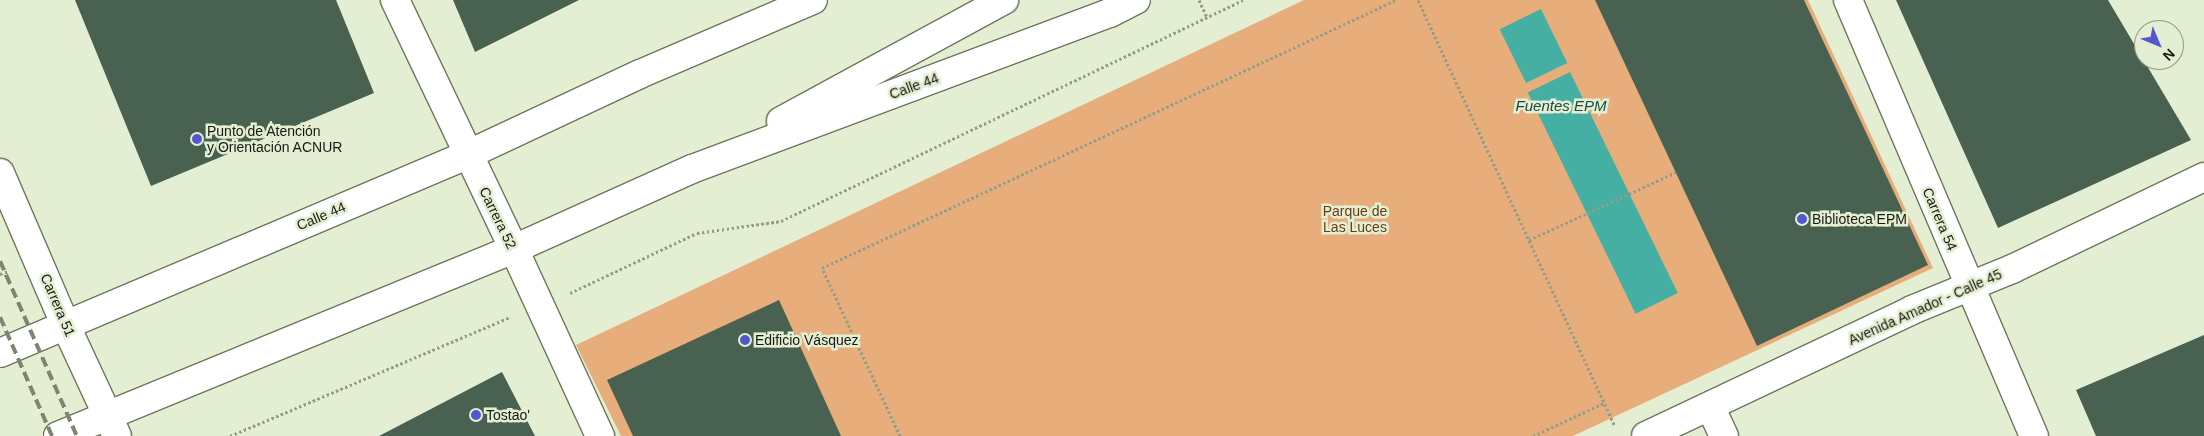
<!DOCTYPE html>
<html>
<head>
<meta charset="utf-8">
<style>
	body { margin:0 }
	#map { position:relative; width:2204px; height:436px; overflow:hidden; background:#e4eed2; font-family:Arial,sans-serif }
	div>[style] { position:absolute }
	.green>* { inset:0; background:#e7ae7c }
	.water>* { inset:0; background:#45afa3; transform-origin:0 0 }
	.building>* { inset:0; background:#496150 }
	.path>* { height:3px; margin-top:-1.5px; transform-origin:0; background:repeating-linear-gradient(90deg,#959d88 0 2.5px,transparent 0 5px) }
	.roads { filter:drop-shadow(1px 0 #6d765d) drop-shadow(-1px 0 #6d765d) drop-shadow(0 1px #6d765d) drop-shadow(0 -1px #6d765d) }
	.street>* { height:28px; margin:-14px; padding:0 14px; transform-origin:14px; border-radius:14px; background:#fff }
	.secondary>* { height:28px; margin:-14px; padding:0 14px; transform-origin:14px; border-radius:14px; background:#fff }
	.rail>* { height:4px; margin-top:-2px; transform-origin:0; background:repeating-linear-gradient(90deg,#7d8571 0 10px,transparent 0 15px) }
	.dots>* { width:14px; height:14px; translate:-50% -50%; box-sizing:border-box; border:2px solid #e4eed2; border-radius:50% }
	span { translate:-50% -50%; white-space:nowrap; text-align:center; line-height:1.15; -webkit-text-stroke:5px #e4eed2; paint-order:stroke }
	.street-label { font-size:14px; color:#161a10 }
	.poi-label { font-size:14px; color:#161a10 }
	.left { translate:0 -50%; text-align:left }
	.park-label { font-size:14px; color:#653d16 }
	.water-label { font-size:15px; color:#1a4943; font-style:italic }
	.north { position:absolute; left:2134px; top:20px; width:50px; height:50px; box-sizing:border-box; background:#e4eed2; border:1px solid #929984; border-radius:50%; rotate:135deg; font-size:14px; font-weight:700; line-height:20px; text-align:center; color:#161a10 }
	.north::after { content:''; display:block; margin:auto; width:18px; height:22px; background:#5456cd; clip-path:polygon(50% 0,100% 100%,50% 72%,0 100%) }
</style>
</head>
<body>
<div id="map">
	<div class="green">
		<i style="clip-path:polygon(1304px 0,1808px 0,1933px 268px,1573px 436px,621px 436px,576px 345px)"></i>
	</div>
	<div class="water">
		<i style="left:1541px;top:9px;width:60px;height:46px;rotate:64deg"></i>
		<i style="left:1570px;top:72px;width:246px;height:47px;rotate:64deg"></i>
	</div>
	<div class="building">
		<i style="clip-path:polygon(75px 0,336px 0,374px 93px,151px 186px)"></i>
		<i style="clip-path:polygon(453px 0,579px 0,475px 52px)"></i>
		<i style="clip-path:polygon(1595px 0,1804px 0,1928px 265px,1757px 346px)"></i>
		<i style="clip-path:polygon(1896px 0,2108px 0,2191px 140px,1998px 228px)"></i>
		<i style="clip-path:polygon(779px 300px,841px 436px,633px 436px,607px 380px)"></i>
		<i style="clip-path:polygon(2204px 335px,2204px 436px,2096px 436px,2076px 390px)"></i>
		<i style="clip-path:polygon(502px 372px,535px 436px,379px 436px)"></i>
	</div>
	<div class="path">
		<i style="left:1199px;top:0;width:19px;rotate:65deg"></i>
		<i style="left:1418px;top:0;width:469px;rotate:65.2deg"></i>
		<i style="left:1529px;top:240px;width:162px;rotate:-24.8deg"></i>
		<i style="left:0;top:274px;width:9px;rotate:-18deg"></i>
		<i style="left:570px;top:293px;width:140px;rotate:-25.3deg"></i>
		<i style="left:697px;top:233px;width:85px;rotate:-8.1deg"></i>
		<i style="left:781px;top:221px;width:512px;rotate:-25.56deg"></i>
		<i style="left:230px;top:436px;width:305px;rotate:-23deg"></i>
		<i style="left:900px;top:436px;width:185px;rotate:-114.9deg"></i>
		<i style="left:822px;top:268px;width:633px;rotate:-25.03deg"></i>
		<i style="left:1533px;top:436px;width:78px;rotate:-24.9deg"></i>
	</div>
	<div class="roads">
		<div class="street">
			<i style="left:514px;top:249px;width:206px;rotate:65.3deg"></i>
			<i style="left:1710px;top:406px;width:33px;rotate:65deg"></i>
		</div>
		<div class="secondary">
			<i style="left:395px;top:0;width:276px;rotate:64.5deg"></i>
			<i style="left:1848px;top:0;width:474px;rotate:66.9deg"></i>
			<i style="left:781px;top:121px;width:254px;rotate:-28.5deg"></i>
			<i style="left:0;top:173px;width:164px;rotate:66.7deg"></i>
			<i style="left:65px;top:324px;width:123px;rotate:65.1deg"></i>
			<i style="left:0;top:353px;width:507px;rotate:-22.98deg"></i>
			<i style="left:467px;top:155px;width:191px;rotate:-25.1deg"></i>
			<i style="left:640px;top:74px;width:188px;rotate:-23.2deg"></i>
			<i style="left:58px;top:436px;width:493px;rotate:-22.3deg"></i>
			<i style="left:514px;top:249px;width:195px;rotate:-24.2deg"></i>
			<i style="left:692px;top:169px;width:446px;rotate:-20.5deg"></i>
			<i style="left:1110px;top:13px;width:29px;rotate:-27deg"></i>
			<i style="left:1646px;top:436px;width:294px;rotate:-25.3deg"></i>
			<i style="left:1912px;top:310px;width:108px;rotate:-22.3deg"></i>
			<i style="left:2012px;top:269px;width:213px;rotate:-25.6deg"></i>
		</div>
	</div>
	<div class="rail">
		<i style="left:0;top:261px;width:191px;rotate:66.3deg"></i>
		<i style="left:0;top:317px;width:130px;rotate:66.4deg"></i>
	</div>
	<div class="dots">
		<i style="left:197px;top:139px;background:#5456cd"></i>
		<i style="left:1802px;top:219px;background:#5456cd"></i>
		<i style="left:745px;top:340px;background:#5456cd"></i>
		<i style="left:476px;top:415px;background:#5456cd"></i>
	</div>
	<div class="street-label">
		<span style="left:914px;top:86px;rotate:-20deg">Calle 44</span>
		<span style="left:321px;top:216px;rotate:-23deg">Calle 44</span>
		<span style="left:498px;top:218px;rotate:64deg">Carrera 52</span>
		<span style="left:1940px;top:219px;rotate:67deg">Carrera 54</span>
		<span style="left:58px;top:305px;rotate:67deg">Carrera 51</span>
		<span style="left:1925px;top:307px;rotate:-24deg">Avenida Amador - Calle 45</span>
	</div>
	<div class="poi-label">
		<span class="left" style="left:207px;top:139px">Punto de Atención<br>y Orientación ACNUR</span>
		<span class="left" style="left:1812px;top:219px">Biblioteca EPM</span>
		<span class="left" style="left:755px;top:340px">Edificio Vásquez</span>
		<span class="left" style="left:486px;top:415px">Tostao'</span>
	</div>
	<div class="park-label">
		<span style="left:1355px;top:219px">Parque de<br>Las Luces</span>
	</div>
	<div class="water-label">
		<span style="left:1561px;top:106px">Fuentes EPM</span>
	</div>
	<div class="north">N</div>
</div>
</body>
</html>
